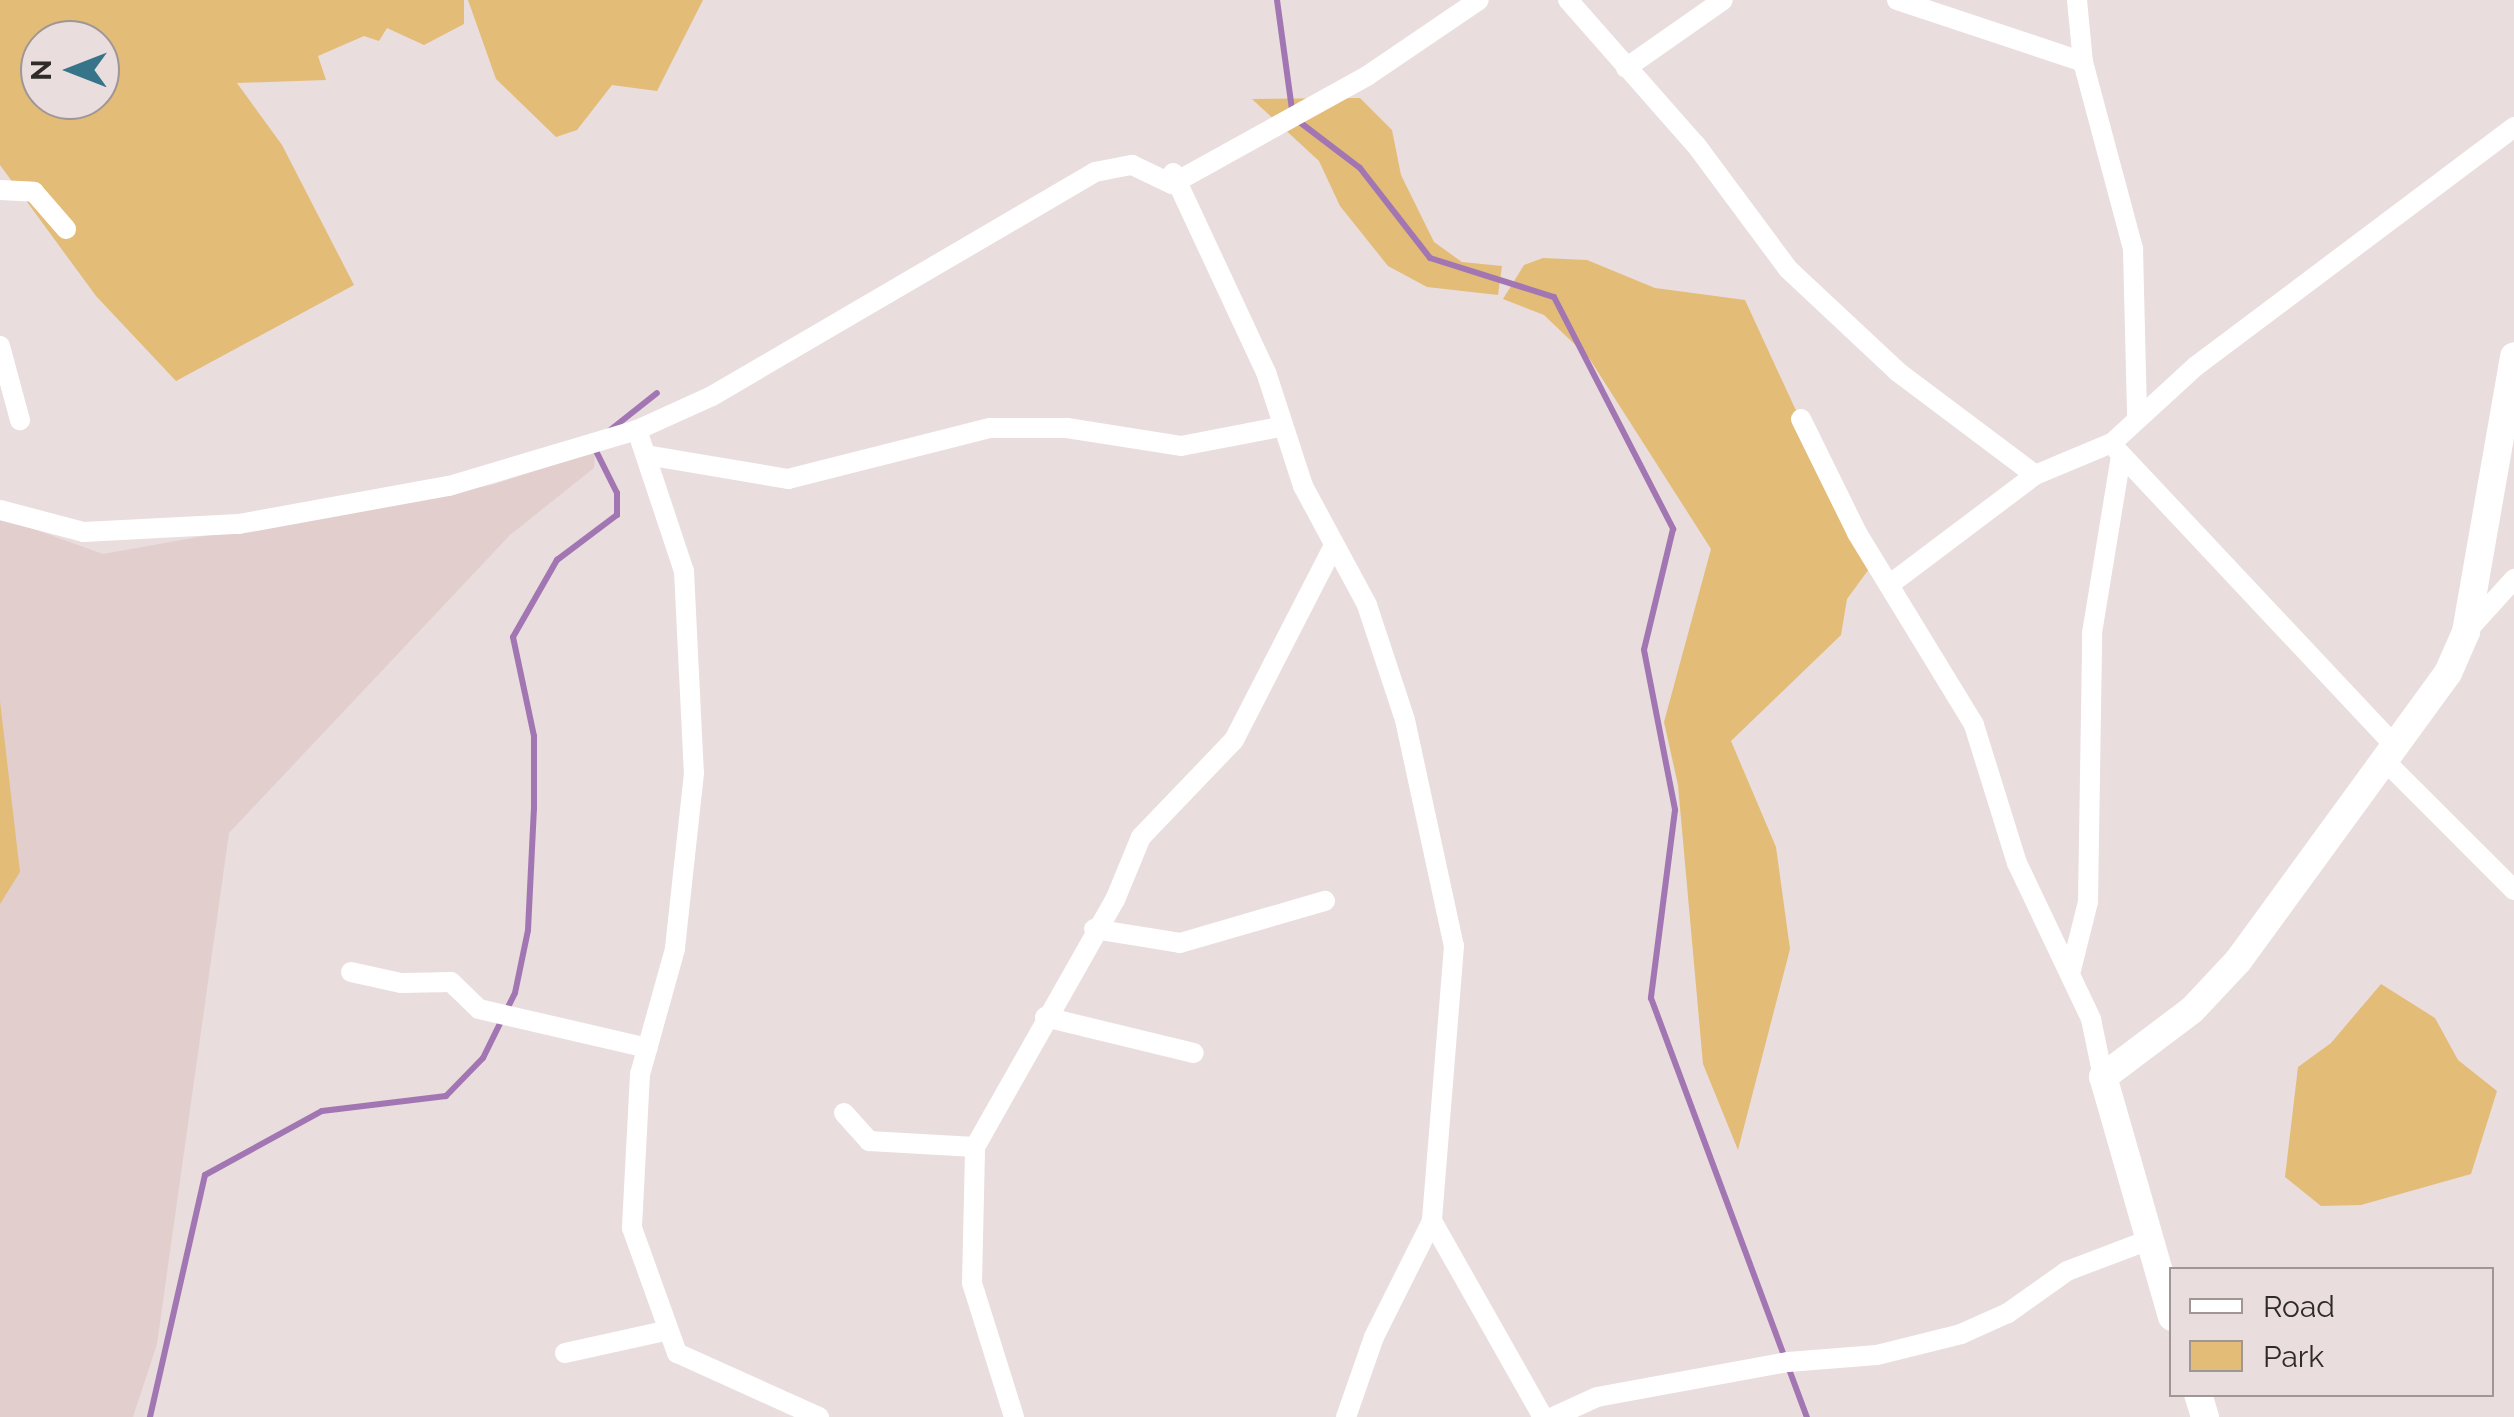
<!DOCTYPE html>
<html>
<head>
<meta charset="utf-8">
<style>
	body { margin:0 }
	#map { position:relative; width:2514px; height:1417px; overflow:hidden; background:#e9dddd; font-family:Raleway,sans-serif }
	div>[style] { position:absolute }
	.built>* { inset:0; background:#e3cece }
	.green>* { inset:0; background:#e3bc77 }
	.stream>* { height:6px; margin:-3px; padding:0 3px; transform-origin:3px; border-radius:3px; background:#a276b2 }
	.street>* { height:20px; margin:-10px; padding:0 10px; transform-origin:10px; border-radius:10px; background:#fff }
	.secondary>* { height:28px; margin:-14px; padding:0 14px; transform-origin:14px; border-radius:14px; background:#fff }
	span { translate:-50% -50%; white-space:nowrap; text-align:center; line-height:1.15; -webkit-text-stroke:10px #e9dddd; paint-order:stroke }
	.legend { position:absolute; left:2169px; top:1267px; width:325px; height:130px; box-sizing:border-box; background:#e9dddd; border:2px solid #9f9695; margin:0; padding:12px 18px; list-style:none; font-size:30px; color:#2f2b2a }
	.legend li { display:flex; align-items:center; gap:20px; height:50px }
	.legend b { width:50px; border:2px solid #9f9695 }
	.north { position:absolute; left:20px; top:20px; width:100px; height:100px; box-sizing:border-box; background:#e9dddd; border:2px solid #9f9695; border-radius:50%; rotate:270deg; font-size:28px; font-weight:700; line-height:40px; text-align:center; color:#2f2b2a }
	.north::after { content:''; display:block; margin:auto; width:35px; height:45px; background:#36748a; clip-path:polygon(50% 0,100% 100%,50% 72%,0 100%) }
</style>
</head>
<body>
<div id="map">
	<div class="built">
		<i style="clip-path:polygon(595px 452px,594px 468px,510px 535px,229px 833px,157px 1344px,133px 1417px,0 1417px,0 517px,103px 554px,492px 485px)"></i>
	</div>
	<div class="green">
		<i style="clip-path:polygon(evenodd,0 0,464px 0,464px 24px,424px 45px,387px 28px,379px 41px,364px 36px,318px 56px,326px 80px,237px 83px,282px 145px,354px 285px,176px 381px,96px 296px,0 165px,0 0,40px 40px,100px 40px,100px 100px,40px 100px,40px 40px)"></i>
		<i style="clip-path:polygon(468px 0,703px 0,657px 91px,612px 85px,577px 130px,556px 137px,496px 79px)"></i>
		<i style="clip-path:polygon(1360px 98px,1392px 130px,1401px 175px,1434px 242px,1462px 262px,1502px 266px,1498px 295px,1427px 287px,1388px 266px,1340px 206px,1319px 161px,1252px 99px)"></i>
		<i style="clip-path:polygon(1543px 258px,1587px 260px,1655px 288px,1745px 300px,1869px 569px,1847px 599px,1841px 635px,1731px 741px,1776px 847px,1790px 949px,1738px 1150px,1703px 1064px,1678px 785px,1664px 722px,1711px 549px,1589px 358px,1544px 315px,1503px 299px,1524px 265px)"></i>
		<i style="clip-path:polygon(0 701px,20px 872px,0 904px)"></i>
		<i style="clip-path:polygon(2381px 984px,2435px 1018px,2458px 1060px,2497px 1091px,2471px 1174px,2361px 1205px,2321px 1206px,2285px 1177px,2298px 1067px,2331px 1043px)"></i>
	</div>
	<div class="stream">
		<i style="left:1277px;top:0;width:118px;rotate:82.2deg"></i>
		<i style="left:1293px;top:117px;width:84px;rotate:37.3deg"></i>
		<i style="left:1360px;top:168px;width:114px;rotate:52.1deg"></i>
		<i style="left:1430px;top:258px;width:130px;rotate:17.5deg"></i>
		<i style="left:1554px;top:297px;width:261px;rotate:62.8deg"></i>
		<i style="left:1673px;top:529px;width:124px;rotate:103.5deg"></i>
		<i style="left:1644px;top:650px;width:163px;rotate:79deg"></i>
		<i style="left:1675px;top:810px;width:190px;rotate:97.3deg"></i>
		<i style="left:1651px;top:998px;width:447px;rotate:69.6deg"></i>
		<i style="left:609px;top:431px;width:61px;rotate:-38.4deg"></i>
		<i style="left:150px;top:1417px;width:248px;rotate:-77.2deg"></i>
		<i style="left:205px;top:1175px;width:133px;rotate:-28.7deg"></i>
		<i style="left:322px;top:1111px;width:125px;rotate:-6.9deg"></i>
		<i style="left:446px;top:1096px;width:53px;rotate:-45.8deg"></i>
		<i style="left:483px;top:1058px;width:72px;rotate:-63.8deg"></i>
		<i style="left:515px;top:993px;width:64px;rotate:-78.3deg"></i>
		<i style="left:528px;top:930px;width:121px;rotate:-87.2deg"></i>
		<i style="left:534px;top:809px;width:73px;rotate:-90deg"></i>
		<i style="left:534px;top:736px;width:101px;rotate:-102deg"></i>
		<i style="left:513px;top:637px;width:89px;rotate:-60.3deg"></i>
		<i style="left:557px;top:560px;width:75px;rotate:-36.9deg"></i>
		<i style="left:617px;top:515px;width:22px;rotate:-90deg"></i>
		<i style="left:617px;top:493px;width:49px;rotate:-116.6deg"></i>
	</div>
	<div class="street">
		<i style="left:1568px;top:0;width:193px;rotate:48.6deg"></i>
		<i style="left:1696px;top:145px;width:154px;rotate:53.4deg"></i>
		<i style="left:1788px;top:269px;width:151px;rotate:43.1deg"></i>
		<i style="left:1898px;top:372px;width:171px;rotate:36.9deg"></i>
		<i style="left:1897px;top:0;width:196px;rotate:18.4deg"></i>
		<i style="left:2077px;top:0;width:62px;rotate:84.5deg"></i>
		<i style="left:2083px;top:62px;width:194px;rotate:75deg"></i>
		<i style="left:2133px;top:249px;width:167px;rotate:88.6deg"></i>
		<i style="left:1626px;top:68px;width:118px;rotate:-35deg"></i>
		<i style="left:1173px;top:173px;width:220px;rotate:65deg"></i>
		<i style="left:1266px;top:372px;width:120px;rotate:72deg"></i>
		<i style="left:1303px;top:486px;width:135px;rotate:61.7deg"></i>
		<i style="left:1367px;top:605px;width:121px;rotate:71.7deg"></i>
		<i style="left:1405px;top:720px;width:231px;rotate:77.8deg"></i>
		<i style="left:1454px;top:946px;width:276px;rotate:94.6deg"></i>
		<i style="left:1432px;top:1221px;width:225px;rotate:60.5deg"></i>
		<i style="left:0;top:190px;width:34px;rotate:3deg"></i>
		<i style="left:34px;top:192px;width:49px;rotate:49.1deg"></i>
		<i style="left:0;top:346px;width:77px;rotate:74.9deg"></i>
		<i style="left:1801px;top:419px;width:127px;rotate:63.8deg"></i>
		<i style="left:1857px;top:533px;width:225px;rotate:58.6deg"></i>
		<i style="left:1974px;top:725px;width:145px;rotate:72.7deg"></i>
		<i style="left:2017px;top:863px;width:173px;rotate:64.6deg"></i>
		<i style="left:2091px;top:1019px;width:59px;rotate:78.3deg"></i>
		<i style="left:637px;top:430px;width:149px;rotate:71.6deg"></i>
		<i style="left:684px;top:571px;width:202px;rotate:87.2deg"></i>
		<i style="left:694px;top:773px;width:177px;rotate:96.2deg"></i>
		<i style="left:675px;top:949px;width:130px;rotate:105.6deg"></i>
		<i style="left:640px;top:1074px;width:154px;rotate:93deg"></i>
		<i style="left:632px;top:1228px;width:133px;rotate:70.2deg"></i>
		<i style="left:677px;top:1353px;width:156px;rotate:24.3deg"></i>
		<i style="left:2117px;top:450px;width:407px;rotate:46.8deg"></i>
		<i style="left:646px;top:455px;width:144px;rotate:9.6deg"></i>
		<i style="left:788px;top:479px;width:208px;rotate:-14.2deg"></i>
		<i style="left:990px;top:428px;width:77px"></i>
		<i style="left:1067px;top:428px;width:115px;rotate:9deg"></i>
		<i style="left:1181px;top:446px;width:101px;rotate:-10.9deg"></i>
		<i style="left:0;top:510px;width:87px;rotate:14.7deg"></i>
		<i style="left:84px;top:532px;width:155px;rotate:-3deg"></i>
		<i style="left:239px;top:524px;width:213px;rotate:-10.3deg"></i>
		<i style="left:449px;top:486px;width:196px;rotate:-16.6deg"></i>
		<i style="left:637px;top:430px;width:82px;rotate:-24.4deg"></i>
		<i style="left:712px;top:396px;width:444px;rotate:-30.3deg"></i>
		<i style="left:1095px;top:172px;width:38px;rotate:-11deg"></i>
		<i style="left:1132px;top:165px;width:44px;rotate:25.4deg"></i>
		<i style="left:1172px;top:184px;width:223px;rotate:-29deg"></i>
		<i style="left:1367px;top:76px;width:135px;rotate:-34.2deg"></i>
		<i style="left:1889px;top:585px;width:183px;rotate:-37deg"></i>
		<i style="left:2035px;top:475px;width:83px;rotate:-22.6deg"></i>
		<i style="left:2112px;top:443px;width:114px;rotate:-42.5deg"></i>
		<i style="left:2196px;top:366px;width:398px;rotate:-36.9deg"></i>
		<i style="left:2466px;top:632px;width:72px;rotate:-47.8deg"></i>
		<i style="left:2384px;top:760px;width:184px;rotate:45deg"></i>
		<i style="left:1094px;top:929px;width:87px;rotate:9.2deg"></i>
		<i style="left:1180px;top:943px;width:151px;rotate:-16.2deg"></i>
		<i style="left:2071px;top:970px;width:70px;rotate:-76deg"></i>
		<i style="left:2088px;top:902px;width:269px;rotate:-89.1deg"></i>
		<i style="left:2092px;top:633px;width:180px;rotate:-80.7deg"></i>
		<i style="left:351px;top:972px;width:51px;rotate:12.4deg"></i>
		<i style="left:401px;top:983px;width:50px;rotate:-1.1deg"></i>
		<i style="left:451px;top:982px;width:39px;rotate:44deg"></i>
		<i style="left:479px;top:1009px;width:173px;rotate:13deg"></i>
		<i style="left:1045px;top:1017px;width:153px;rotate:13.6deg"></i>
		<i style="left:844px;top:1113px;width:38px;rotate:48deg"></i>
		<i style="left:869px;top:1141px;width:106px;rotate:3.2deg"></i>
		<i style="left:565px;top:1353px;width:102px;rotate:-12.4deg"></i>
		<i style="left:1014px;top:1417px;width:140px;rotate:-107.4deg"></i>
		<i style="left:972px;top:1283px;width:136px;rotate:-88.7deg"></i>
		<i style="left:975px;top:1147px;width:284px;rotate:-60.5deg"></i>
		<i style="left:1115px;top:900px;width:68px;rotate:-67.6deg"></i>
		<i style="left:1141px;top:837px;width:134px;rotate:-46.2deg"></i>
		<i style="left:1234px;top:740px;width:217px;rotate:-62.8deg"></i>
		<i style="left:1346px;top:1417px;width:85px;rotate:-70.7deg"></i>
		<i style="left:1374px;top:1337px;width:130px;rotate:-63.4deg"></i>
		<i style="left:1553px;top:1417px;width:48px;rotate:-24.4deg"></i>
		<i style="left:1597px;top:1397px;width:194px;rotate:-10.4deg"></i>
		<i style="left:1788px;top:1362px;width:89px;rotate:-4.5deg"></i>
		<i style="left:1877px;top:1355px;width:87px;rotate:-14deg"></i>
		<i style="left:1961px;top:1334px;width:51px;rotate:-24.1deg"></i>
		<i style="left:2008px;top:1313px;width:72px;rotate:-35.4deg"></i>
		<i style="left:2067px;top:1271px;width:85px;rotate:-20.8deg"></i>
	</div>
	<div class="secondary">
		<i style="left:2172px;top:1317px;width:250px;rotate:-106deg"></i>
		<i style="left:2103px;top:1077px;width:111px;rotate:-37deg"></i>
		<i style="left:2192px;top:1010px;width:67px;rotate:-46.8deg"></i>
		<i style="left:2238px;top:961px;width:356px;rotate:-53.9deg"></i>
		<i style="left:2448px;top:673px;width:45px;rotate:-66.3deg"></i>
		<i style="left:2466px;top:632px;width:280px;rotate:-80.1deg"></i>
		<i style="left:2198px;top:1394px;width:24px;rotate:73deg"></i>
	</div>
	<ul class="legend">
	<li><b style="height:12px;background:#fff"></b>Road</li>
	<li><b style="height:28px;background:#e3bc77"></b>Park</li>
	</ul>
	<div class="north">N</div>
</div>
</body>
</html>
